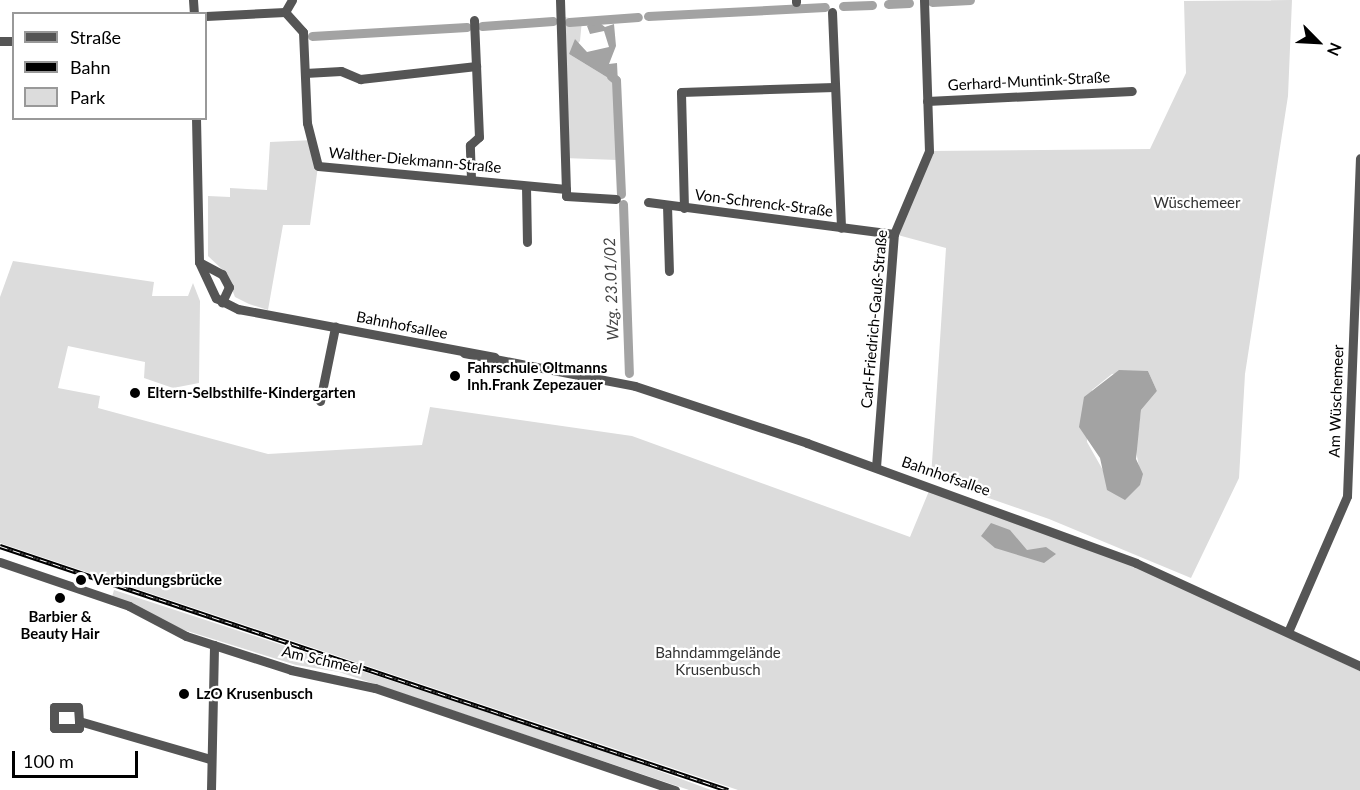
<!DOCTYPE html>
<html>
<head>
<meta charset="utf-8">
<style>
	body { margin:0 }
	#map { position:relative; width:1360px; height:790px; overflow:hidden; background:#fff; font-family:Lato,sans-serif }
	div>[style] { position:absolute }
	.green>* { inset:0; background:#dcdcdc }
	.water>* { inset:0; background:#a3a3a3 }
	.canal>* { height:9px; margin:-4.5px; padding:0 4.5px; transform-origin:4.5px; border-radius:4.5px; background:#a3a3a3 }
	.minor>* { height:9px; margin:-4.5px; padding:0 4.5px; transform-origin:4.5px; border-radius:4.5px; background:#555 }
	.rail>* { height:4.5px; margin-top:-2.25px; transform-origin:0; background:repeating-linear-gradient(90deg,#fff 0 7px,#000 0 14px); box-sizing:border-box; border-block:2px solid #000 }
	.dots>* { width:16px; height:16px; translate:-50% -50%; box-sizing:border-box; border:3px solid #fff; border-radius:50% }
	span { translate:-50% -50%; white-space:nowrap; text-align:center; line-height:1.15; -webkit-text-stroke:4.5px #fff; paint-order:stroke }
	.street-label { font-size:15px; color:#000 }
	.park-label { font-size:15px; color:#333 }
	.poi-label { font-size:15px; color:#000; font-weight:700 }
	.left { translate:0 -50%; text-align:left }
	.water-label { font-size:16px; color:#444; font-style:italic }
	.legend { position:absolute; left:12px; top:12px; width:195px; height:108px; box-sizing:border-box; background:#fff; border:2px solid #999; margin:0; padding:8px 10px; list-style:none; font-size:18px; color:#000 }
	.legend li { display:flex; align-items:center; gap:12px; height:30px }
	.legend b { width:30px; border:2px solid #999 }
	.north { position:absolute; left:1288px; top:12px; width:60px; height:60px; -webkit-text-stroke:4px #fff; paint-order:stroke; rotate:114deg; font-size:16px; font-weight:700; line-height:24px; text-align:center; color:#000 }
	.north::after { content:''; display:block; margin:auto; width:21px; height:27px; background:#000; clip-path:polygon(50% 0,100% 100%,50% 72%,0 100%) }
	.scale { position:absolute; left:12px; top:751px; width:126px; height:27px; box-sizing:border-box; border:3px solid #000; border-top:0; padding-left:8px; font-size:18px; line-height:21px; white-space:nowrap; color:#000; -webkit-text-stroke:4px #fff; paint-order:stroke }
</style>
</head>
<body>
<div id="map">
	<div class="green">
		<i style="clip-path:polygon(evenodd,1292px 0,1288px 96px,1245px 374px,1239px 478px,1191px 578px,1049px 519px,931px 478px,946px 248px,894px 234px,929px 151px,1150px 149px,1186px 73px,1184px 1px,1292px 0,1148px 371px,1157px 391px,1141px 410px,1136px 451px,1139px 467px,1104px 472px,1087px 442px,1092px 390px,1112px 374px,1148px 371px)"></i>
		<i style="clip-path:polygon(564px 17px,582px 20px,580px 41px,569px 54px,618px 84px,618px 160px,564px 158px)"></i>
		<i style="clip-path:polygon(314px 140px,318px 166px,310px 225px,283px 225px,268px 310px,249px 304px,235px 297px,225px 272px,208px 256px,208px 196px,230px 197px,230px 188px,267px 190px,270px 142px)"></i>
		<i style="clip-path:polygon(13px 261px,154px 282px,152px 296px,188px 296px,193px 283px,200px 301px,199px 383px,173px 388px,144px 378px,145px 362px,68px 346px,58px 388px,100px 396px,98px 408px,268px 454px,422px 445px,430px 407px,632px 436px,910px 537px,929px 491px,1135px 566px,1360px 671px,1360px 790px,738px 790px,0 543px,0 297px)"></i>
		<i style="clip-path:polygon(114px 590px,597px 748px,711px 790px,689px 790px,339px 672px,296px 665px,184px 630px,112px 597px)"></i>
	</div>
	<div class="water">
		<i style="clip-path:polygon(596px 20px,605px 27px,614px 24px,616px 46px,609px 64px,617px 63px,618px 84px,569px 54px,575px 39px,587px 52px,609px 47px,604px 31px,590px 34px,587px 26px)"></i>
		<i style="clip-path:polygon(1119px 370px,1148px 371px,1157px 391px,1141px 410px,1136px 459px,1143px 474px,1140px 485px,1125px 500px,1107px 490px,1100px 458px,1079px 427px,1084px 397px)"></i>
		<i style="clip-path:polygon(991px 523px,1010px 530px,1027px 550px,1046px 547px,1056px 554px,1044px 563px,995px 548px,981px 536px)"></i>
	</div>
	<div class="canal">
		<i style="left:932px;top:2px;width:38px;rotate:-3deg"></i>
		<i style="left:888px;top:4px;width:21px;rotate:-3deg"></i>
		<i style="left:843px;top:6px;width:29px;rotate:-2deg"></i>
		<i style="left:648px;top:16px;width:177px;rotate:-2.9deg"></i>
		<i style="left:569px;top:22px;width:69px;rotate:-4.1deg"></i>
		<i style="left:482px;top:26px;width:71px;rotate:-4deg"></i>
		<i style="left:312px;top:36px;width:155px;rotate:-3.3deg"></i>
		<i style="left:611px;top:76px;width:6px;rotate:39deg"></i>
		<i style="left:616px;top:80px;width:114px;rotate:87.5deg"></i>
		<i style="left:623px;top:204px;width:169px;rotate:88deg"></i>
	</div>
	<div class="minor">
		<i style="left:193px;top:0;width:14px;rotate:86deg"></i>
		<i style="left:560px;top:0;width:196px;rotate:88.2deg"></i>
		<i style="left:566px;top:196px;width:50px;rotate:3.4deg"></i>
		<i style="left:796px;top:0;width:2px;rotate:90deg"></i>
		<i style="left:285px;top:12px;width:27px;rotate:48deg"></i>
		<i style="left:303px;top:32px;width:91px;rotate:87.5deg"></i>
		<i style="left:307px;top:123px;width:44px;rotate:75.7deg"></i>
		<i style="left:318px;top:166px;width:249px;rotate:5.3deg"></i>
		<i style="left:832px;top:12px;width:216px;rotate:87.6deg"></i>
		<i style="left:206px;top:16px;width:79px;rotate:-2.9deg"></i>
		<i style="left:285px;top:12px;width:14px;rotate:-60deg"></i>
		<i style="left:0;top:41px;width:14px"></i>
		<i style="left:305px;top:73px;width:36px;rotate:-3deg"></i>
		<i style="left:341px;top:71px;width:21px;rotate:23deg"></i>
		<i style="left:360px;top:79px;width:117px;rotate:-6.4deg"></i>
		<i style="left:476px;top:66px;width:46px;rotate:-92.5deg"></i>
		<i style="left:927px;top:101px;width:205px;rotate:-2.8deg"></i>
		<i style="left:196px;top:118px;width:144px;rotate:88.8deg"></i>
		<i style="left:199px;top:262px;width:40px;rotate:65deg"></i>
		<i style="left:216px;top:298px;width:25px;rotate:27deg"></i>
		<i style="left:238px;top:309px;width:261px;rotate:10.6deg"></i>
		<i style="left:471px;top:179px;width:34px;rotate:-92deg"></i>
		<i style="left:470px;top:145px;width:12px;rotate:-42deg"></i>
		<i style="left:479px;top:137px;width:71px;rotate:-92.4deg"></i>
		<i style="left:526px;top:186px;width:56px;rotate:89deg"></i>
		<i style="left:648px;top:202px;width:248px;rotate:7.4deg"></i>
		<i style="left:667px;top:205px;width:66px;rotate:88.3deg"></i>
		<i style="left:684px;top:208px;width:116px;rotate:-91.5deg"></i>
		<i style="left:681px;top:92px;width:153px;rotate:-1.9deg"></i>
		<i style="left:199px;top:262px;width:26px;rotate:28deg"></i>
		<i style="left:222px;top:274px;width:15px;rotate:62deg"></i>
		<i style="left:229px;top:287px;width:17px;rotate:115deg"></i>
		<i style="left:464px;top:353px;width:174px;rotate:10.9deg"></i>
		<i style="left:635px;top:386px;width:181px;rotate:18.3deg"></i>
		<i style="left:807px;top:443px;width:350px;rotate:20deg"></i>
		<i style="left:1136px;top:563px;width:247px;rotate:24.7deg"></i>
		<i style="left:320px;top:401px;width:76px;rotate:-78.5deg"></i>
		<i style="left:876px;top:467px;width:234px;rotate:-85.6deg"></i>
		<i style="left:894px;top:234px;width:90px;rotate:-67.1deg"></i>
		<i style="left:929px;top:151px;width:151px;rotate:-91.9deg"></i>
		<i style="left:0;top:562px;width:136px;rotate:18.8deg"></i>
		<i style="left:129px;top:606px;width:64px;rotate:27.8deg"></i>
		<i style="left:186px;top:636px;width:110px;rotate:17.9deg"></i>
		<i style="left:291px;top:670px;width:86px;rotate:12.1deg"></i>
		<i style="left:375px;top:688px;width:317px;rotate:18.8deg"></i>
		<i style="left:1288px;top:632px;width:148px;rotate:-66.5deg"></i>
		<i style="left:1347px;top:496px;width:338px;rotate:-87.8deg"></i>
		<i style="left:79px;top:721px;width:7px;rotate:90deg"></i>
		<i style="left:79px;top:728px;width:25px;rotate:180deg"></i>
		<i style="left:54px;top:728px;width:21px;rotate:-90deg"></i>
		<i style="left:54px;top:707px;width:24px"></i>
		<i style="left:78px;top:707px;width:14px;rotate:86deg"></i>
		<i style="left:79px;top:721px;width:136px;rotate:16.2deg"></i>
		<i style="left:211px;top:790px;width:145px;rotate:-88.8deg"></i>
	</div>
	<div class="rail">
		<i style="left:0;top:546px;width:768px;rotate:18.53deg"></i>
	</div>
	<div class="dots">
		<i style="left:455px;top:376px;background:#000"></i>
		<i style="left:135px;top:393px;background:#000"></i>
		<i style="left:81px;top:580px;background:#000"></i>
		<i style="left:60px;top:598px;background:#000"></i>
		<i style="left:184px;top:694px;background:#000"></i>
	</div>
	<div class="street-label">
		<span style="left:1029px;top:81px;rotate:-3deg">Gerhard-Muntink-Straße</span>
		<span style="left:415px;top:160px;rotate:5deg">Walther-Diekmann-Straße</span>
		<span style="left:764px;top:203px;rotate:7deg">Von-Schrenck-Straße</span>
		<span style="left:874px;top:319px;rotate:-85deg">Carl-Friedrich-Gauß-Straße</span>
		<span style="left:402px;top:325px;rotate:11deg">Bahnhofsallee</span>
		<span style="left:1336px;top:401px;rotate:-88deg">Am Wüschemeer</span>
		<span style="left:946px;top:476px;rotate:19deg">Bahnhofsallee</span>
		<span style="left:322px;top:660px;rotate:13deg">Am Schmeel</span>
	</div>
	<div class="park-label">
		<span style="left:1197px;top:203px">Wüschemeer</span>
		<span style="left:718px;top:661px">Bahndammgelände<br>Krusenbusch</span>
	</div>
	<div class="poi-label">
		<span class="left" style="left:467px;top:376px">Fahrschule Oltmanns<br>Inh.Frank Zepezauer</span>
		<span class="left" style="left:147px;top:393px">Eltern-Selbsthilfe-Kindergarten</span>
		<span class="left" style="left:93px;top:580px">Verbindungsbrücke</span>
		<span style="left:60px;top:625px">Barbier &amp;<br>Beauty Hair</span>
		<span class="left" style="left:196px;top:694px">LzO Krusenbusch</span>
	</div>
	<div class="water-label">
		<span style="left:611px;top:289px;rotate:-92deg">Wzg. 23.01/02</span>
	</div>
	<ul class="legend">
	<li><b style="height:8px;background:#555"></b>Straße</li>
	<li><b style="height:8px;background:#000"></b>Bahn</li>
	<li><b style="height:16px;background:#dcdcdc"></b>Park</li>
	</ul>
	<div class="north">N</div>
	<div class="scale">100 m</div>
</div>
</body>
</html>
